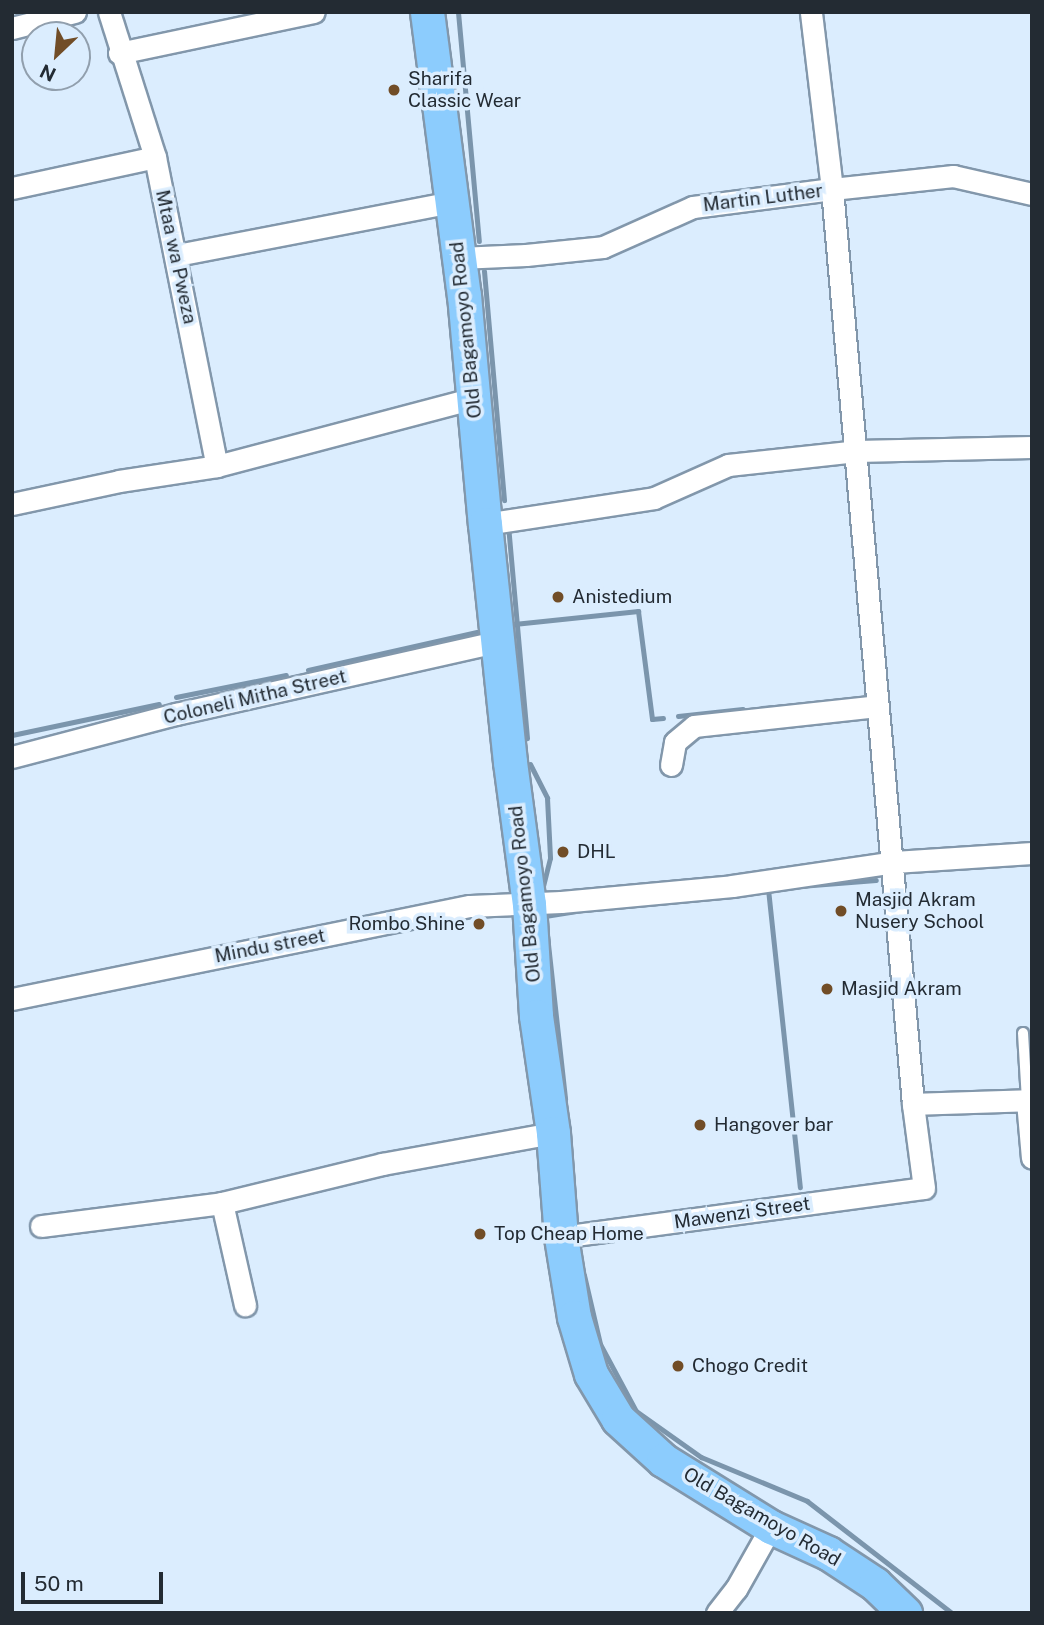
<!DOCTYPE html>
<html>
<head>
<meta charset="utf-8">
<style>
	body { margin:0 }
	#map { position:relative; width:1044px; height:1625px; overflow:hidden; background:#dbedfe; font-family:"Public Sans",sans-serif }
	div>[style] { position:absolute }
	.stream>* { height:5px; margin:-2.5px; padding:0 2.5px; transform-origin:2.5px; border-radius:2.5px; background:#7b95ac }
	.roads { filter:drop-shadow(2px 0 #8297ab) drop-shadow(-2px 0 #8297ab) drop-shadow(0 2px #8297ab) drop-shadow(0 -2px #8297ab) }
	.service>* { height:10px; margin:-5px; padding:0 5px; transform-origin:5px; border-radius:5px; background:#fff }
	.minor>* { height:21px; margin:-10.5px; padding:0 10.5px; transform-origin:10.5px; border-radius:10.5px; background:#fff }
	.primary>* { height:33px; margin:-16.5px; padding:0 16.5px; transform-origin:16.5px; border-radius:16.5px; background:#8cccfd }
	.dots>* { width:19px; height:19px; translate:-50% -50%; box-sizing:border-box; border:4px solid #dbedfe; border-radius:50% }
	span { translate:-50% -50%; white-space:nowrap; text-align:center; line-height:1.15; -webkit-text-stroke:7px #dbedfe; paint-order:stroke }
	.poi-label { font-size:19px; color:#232b33 }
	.left { translate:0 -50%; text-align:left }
	.right { translate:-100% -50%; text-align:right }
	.street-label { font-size:19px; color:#232b33 }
	.frame { position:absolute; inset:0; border:14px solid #232b33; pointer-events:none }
	.north { position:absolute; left:21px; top:21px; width:70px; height:70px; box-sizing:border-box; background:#dbedfe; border:2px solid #919fad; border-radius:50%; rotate:206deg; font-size:19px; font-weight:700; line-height:28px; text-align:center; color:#232b33 }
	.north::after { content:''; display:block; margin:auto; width:24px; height:32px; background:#714d27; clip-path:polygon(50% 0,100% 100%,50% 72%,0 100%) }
	.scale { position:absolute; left:21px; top:1572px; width:142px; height:32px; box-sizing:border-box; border:4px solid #232b33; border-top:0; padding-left:9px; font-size:21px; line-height:24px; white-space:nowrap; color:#232b33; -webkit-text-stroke:5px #dbedfe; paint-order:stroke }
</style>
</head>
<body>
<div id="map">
	<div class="stream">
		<i style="left:458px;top:12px;width:230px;rotate:84.8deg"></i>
		<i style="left:484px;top:271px;width:230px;rotate:85deg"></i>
		<i style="left:508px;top:525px;width:214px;rotate:84.9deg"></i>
		<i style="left:514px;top:624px;width:125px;rotate:-6deg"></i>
		<i style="left:638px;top:611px;width:109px;rotate:82.6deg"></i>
		<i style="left:652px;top:719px;width:11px;rotate:-5deg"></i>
		<i style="left:308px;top:670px;width:173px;rotate:-12.7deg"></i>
		<i style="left:176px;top:697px;width:112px;rotate:-11.3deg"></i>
		<i style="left:762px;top:708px;width:21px;rotate:-5deg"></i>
		<i style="left:678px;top:716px;width:65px;rotate:-6.1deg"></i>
		<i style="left:12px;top:735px;width:150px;rotate:-11.9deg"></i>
		<i style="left:530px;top:764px;width:38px;rotate:63deg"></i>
		<i style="left:547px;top:798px;width:60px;rotate:87.1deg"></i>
		<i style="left:550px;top:858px;width:30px;rotate:104deg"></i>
		<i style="left:800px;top:886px;width:76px;rotate:-4.5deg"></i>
		<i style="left:768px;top:889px;width:300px;rotate:83.9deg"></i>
		<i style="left:546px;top:922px;width:6px;rotate:-99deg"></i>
		<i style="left:545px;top:916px;width:30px;rotate:-9deg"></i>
		<i style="left:547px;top:935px;width:165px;rotate:83.7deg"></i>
		<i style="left:584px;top:1275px;width:71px;rotate:76.9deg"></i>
		<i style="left:600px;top:1344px;width:76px;rotate:61.8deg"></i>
		<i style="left:636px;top:1411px;width:80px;rotate:35.3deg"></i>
		<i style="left:701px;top:1457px;width:115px;rotate:22.5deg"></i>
		<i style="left:807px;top:1501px;width:183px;rotate:37.7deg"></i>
	</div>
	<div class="roads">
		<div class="service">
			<i style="left:1023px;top:1033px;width:68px;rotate:86.6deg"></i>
		</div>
		<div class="minor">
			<i style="left:109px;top:12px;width:152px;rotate:72.4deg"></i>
			<i style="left:155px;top:157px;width:315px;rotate:78.7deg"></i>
			<i style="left:12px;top:28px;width:65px;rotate:-14.3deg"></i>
			<i style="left:119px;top:53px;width:199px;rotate:-11.9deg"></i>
			<i style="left:12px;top:188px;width:146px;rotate:-12.2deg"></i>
			<i style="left:177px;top:255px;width:280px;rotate:-10.9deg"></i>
			<i style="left:459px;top:258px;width:67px;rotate:-2.6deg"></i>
			<i style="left:526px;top:255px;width:77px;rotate:-5.9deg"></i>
			<i style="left:603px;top:247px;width:98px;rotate:-24deg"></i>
			<i style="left:693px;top:207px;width:140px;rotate:-7.4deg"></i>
			<i style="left:832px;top:189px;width:122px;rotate:-6.1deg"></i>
			<i style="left:953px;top:176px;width:81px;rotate:12.8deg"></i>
			<i style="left:12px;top:504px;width:109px;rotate:-12.1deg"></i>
			<i style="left:119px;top:481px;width:99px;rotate:-8.7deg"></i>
			<i style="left:217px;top:466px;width:266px;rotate:-14.8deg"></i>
			<i style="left:485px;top:524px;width:171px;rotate:-8.7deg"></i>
			<i style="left:654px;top:498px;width:81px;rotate:-24deg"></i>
			<i style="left:728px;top:465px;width:129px;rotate:-6.2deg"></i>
			<i style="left:856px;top:451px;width:176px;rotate:-1.3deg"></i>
			<i style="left:12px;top:757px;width:170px;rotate:-14.7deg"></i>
			<i style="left:176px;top:714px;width:331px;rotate:-12.7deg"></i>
			<i style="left:671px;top:765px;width:23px;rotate:-80deg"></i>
			<i style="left:675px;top:742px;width:25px;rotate:-40deg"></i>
			<i style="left:694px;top:726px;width:184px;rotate:-6.2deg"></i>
			<i style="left:12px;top:999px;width:467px;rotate:-11.5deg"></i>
			<i style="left:470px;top:906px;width:91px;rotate:-2.5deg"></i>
			<i style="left:561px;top:902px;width:172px;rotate:-5.3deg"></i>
			<i style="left:732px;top:886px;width:164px;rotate:-8.4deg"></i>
			<i style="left:894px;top:862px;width:138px;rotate:-3.7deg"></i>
			<i style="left:1027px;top:1101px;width:57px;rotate:85deg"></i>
			<i style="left:913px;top:1104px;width:119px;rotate:-1.9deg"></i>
			<i style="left:222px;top:1203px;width:105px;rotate:77.3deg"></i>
			<i style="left:41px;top:1226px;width:182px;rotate:-7.2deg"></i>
			<i style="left:222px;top:1203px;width:165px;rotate:-13.7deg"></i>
			<i style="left:382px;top:1164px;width:174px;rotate:-10.3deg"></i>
			<i style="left:561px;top:1237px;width:366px;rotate:-7.7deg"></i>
			<i style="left:924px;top:1188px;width:85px;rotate:-97.5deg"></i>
			<i style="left:913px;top:1104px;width:919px;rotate:-95.06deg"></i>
			<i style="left:832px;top:189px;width:178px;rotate:-96.8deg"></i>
			<i style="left:717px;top:1613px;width:31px;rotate:-52deg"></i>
			<i style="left:736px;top:1589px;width:71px;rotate:-60.6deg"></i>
		</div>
		<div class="primary">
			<i style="left:427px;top:12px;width:285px;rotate:82.6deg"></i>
			<i style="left:464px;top:295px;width:230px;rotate:84.8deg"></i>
			<i style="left:485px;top:524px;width:239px;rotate:84deg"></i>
			<i style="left:510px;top:762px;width:143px;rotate:82.4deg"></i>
			<i style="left:529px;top:904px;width:112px;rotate:86.4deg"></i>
			<i style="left:536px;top:1016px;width:118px;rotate:81.7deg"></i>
			<i style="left:553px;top:1133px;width:104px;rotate:85.6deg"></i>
			<i style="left:561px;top:1237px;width:81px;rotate:80.8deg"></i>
			<i style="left:574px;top:1317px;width:59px;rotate:73.4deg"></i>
			<i style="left:591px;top:1374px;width:52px;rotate:59deg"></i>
			<i style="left:618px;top:1419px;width:61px;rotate:42.3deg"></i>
			<i style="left:663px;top:1460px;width:127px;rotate:31.8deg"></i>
			<i style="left:771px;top:1527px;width:63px;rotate:24.5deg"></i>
			<i style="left:828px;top:1553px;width:56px;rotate:33.4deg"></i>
			<i style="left:875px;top:1584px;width:42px;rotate:44deg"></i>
		</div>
	</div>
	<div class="dots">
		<i style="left:394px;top:90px;background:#714d27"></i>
		<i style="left:558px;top:597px;background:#714d27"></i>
		<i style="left:563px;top:852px;background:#714d27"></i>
		<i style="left:841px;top:911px;background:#714d27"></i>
		<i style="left:479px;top:924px;background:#714d27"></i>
		<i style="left:827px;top:989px;background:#714d27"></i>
		<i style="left:700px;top:1125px;background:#714d27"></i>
		<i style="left:480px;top:1234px;background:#714d27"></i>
		<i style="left:678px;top:1366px;background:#714d27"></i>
	</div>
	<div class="poi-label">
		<span class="left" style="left:408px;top:90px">Sharifa<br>Classic Wear</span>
		<span class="left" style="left:572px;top:597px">Anistedium</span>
		<span class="left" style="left:577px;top:852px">DHL</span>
		<span class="left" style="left:855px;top:911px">Masjid Akram<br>Nusery School</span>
		<span class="right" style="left:465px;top:924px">Rombo Shine</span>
		<span class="left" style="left:841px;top:989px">Masjid Akram</span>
		<span class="left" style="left:714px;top:1125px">Hangover bar</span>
		<span class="left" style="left:494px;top:1234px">Top Cheap Home</span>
		<span class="left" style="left:692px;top:1366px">Chogo Credit</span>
	</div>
	<div class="street-label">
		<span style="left:763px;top:198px;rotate:-7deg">Martin Luther</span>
		<span style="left:176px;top:257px;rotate:78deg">Mtaa wa Pweza</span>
		<span style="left:466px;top:330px;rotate:-96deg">Old Bagamoyo Road</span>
		<span style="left:255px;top:697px;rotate:-13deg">Coloneli Mitha Street</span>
		<span style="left:525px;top:894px;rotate:-96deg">Old Bagamoyo Road</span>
		<span style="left:270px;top:946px;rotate:-11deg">Mindu street</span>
		<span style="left:742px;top:1213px;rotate:-8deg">Mawenzi Street</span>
		<span style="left:762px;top:1517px;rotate:30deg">Old Bagamoyo Road</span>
	</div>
	<div class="frame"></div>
	<div class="north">N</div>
	<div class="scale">50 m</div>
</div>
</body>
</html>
